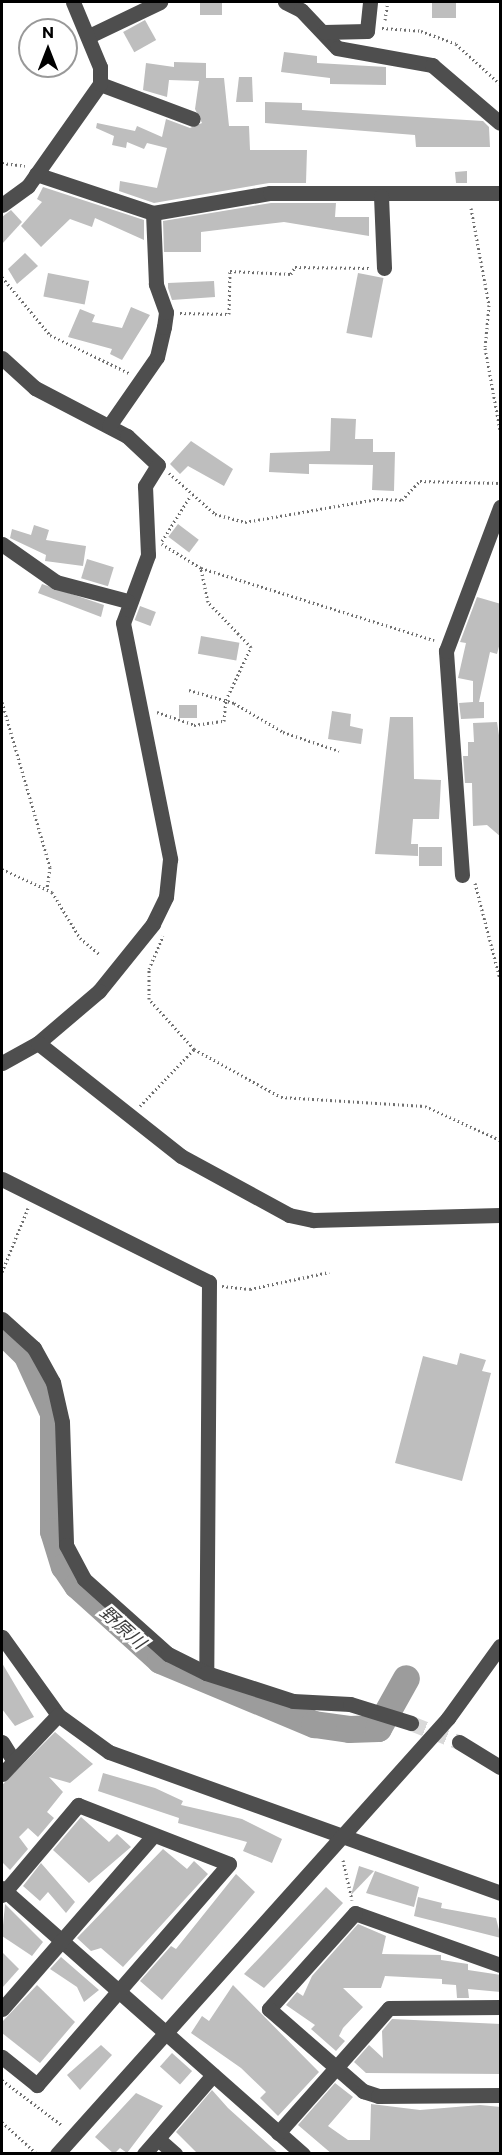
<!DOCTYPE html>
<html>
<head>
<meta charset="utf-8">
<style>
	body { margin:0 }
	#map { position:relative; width:502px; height:2155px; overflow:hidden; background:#fff; font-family:Commissioner,"Noto Sans JP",sans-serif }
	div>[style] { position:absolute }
	.river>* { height:27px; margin:-13.5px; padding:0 13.5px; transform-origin:13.5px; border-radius:13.5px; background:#9c9c9c }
	.building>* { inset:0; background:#bebebe; transform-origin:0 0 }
	.minor-tunnel>* { height:15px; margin-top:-7.5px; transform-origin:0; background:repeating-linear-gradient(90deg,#d9d9d9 0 15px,transparent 0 23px) }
	.path>* { height:3px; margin-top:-1.5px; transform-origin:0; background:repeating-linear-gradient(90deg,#707070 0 1.5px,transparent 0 4.5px) }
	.minor>* { height:15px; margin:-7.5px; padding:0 7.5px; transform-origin:7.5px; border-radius:7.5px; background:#4e4e4e }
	span { translate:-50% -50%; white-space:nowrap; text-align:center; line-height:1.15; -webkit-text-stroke:5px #fff; paint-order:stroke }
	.water-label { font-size:18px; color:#3d3d3d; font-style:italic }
	.frame { position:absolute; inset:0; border:3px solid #000; pointer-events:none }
	.north { position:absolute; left:18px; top:18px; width:60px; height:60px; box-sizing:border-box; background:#fff; border:2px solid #999; border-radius:50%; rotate:0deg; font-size:16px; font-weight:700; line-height:24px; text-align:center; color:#000 }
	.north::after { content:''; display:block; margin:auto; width:21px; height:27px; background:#000; clip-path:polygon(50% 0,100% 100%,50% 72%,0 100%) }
</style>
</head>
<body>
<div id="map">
	<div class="river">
		<i style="left:2px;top:1331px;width:33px;rotate:44deg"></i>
		<i style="left:26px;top:1354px;width:65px;rotate:65.4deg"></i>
		<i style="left:53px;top:1413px;width:118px;rotate:90deg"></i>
		<i style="left:53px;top:1531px;width:37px;rotate:73deg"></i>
		<i style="left:64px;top:1566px;width:23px;rotate:56deg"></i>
		<i style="left:77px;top:1585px;width:112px;rotate:42.1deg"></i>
		<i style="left:160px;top:1660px;width:167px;rotate:22.6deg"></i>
		<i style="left:314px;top:1724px;width:35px;rotate:8deg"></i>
		<i style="left:349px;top:1729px;width:29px;rotate:-2deg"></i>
		<i style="left:378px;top:1728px;width:57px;rotate:-60.8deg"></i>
	</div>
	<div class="building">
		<i style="left:200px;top:2px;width:22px;height:13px"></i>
		<i style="left:432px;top:2px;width:24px;height:16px"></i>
		<i style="left:145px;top:20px;width:23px;height:25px;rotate:61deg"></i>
		<i style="clip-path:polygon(284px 52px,317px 56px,317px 63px,386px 67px,386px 85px,330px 84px,330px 78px,281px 72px)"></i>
		<i style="clip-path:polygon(174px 62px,206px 63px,206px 78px,224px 78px,229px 126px,249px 126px,250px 150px,307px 150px,306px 183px,269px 183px,154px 203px,119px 191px,120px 181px,157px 188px,167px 148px,147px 143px,144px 149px,127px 142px,126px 148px,112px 145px,114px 136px,96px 128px,97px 123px,135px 131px,137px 126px,162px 137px,166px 119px,190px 128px,202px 123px,195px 109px,199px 81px,169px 80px,167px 97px,143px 90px,146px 63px,174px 67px)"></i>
		<i style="clip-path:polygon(239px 77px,252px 77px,253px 102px,236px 102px)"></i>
		<i style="clip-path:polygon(265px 102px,302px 103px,302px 110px,483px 121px,489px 127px,490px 147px,416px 147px,415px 135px,265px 123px)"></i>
		<i style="clip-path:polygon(467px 171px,467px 183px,456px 183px,455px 172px)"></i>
		<i style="clip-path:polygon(43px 187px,144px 220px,144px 240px,95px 218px,92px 227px,70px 219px,41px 247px,21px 226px,42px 202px,37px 199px)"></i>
		<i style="clip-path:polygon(271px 203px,336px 203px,335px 217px,369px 217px,369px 236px,284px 222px,201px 232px,201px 252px,164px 252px,163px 221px)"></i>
		<i style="clip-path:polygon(11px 210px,22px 222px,2px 244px,2px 217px)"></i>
		<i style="clip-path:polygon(25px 253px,38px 266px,17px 284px,8px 269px)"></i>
		<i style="left:48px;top:273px;width:42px;height:24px;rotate:11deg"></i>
		<i style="left:358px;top:273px;width:26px;height:61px;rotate:11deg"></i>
		<i style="clip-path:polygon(214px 281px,215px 297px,172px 300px,168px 288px,168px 283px)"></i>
		<i style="clip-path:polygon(131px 307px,150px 315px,122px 360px,110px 354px,112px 349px,68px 337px,80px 309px,95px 315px,92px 322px,122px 328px)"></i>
		<i style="clip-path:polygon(331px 418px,356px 419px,355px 439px,373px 439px,373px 452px,395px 452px,394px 491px,372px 490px,373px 465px,309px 464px,309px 474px,269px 472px,270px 453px,330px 451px)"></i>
		<i style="clip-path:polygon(191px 441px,233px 469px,224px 486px,188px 466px,180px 474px,170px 464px)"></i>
		<i style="left:178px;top:524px;width:26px;height:16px;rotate:37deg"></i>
		<i style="clip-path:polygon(34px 525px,49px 530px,46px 540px,86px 546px,83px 566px,45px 561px,46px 555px,10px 538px,12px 529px,31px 535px)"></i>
		<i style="left:87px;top:559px;width:28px;height:20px;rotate:17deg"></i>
		<i style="clip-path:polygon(42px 584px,104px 605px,101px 617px,38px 593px)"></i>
		<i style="clip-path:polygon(477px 597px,501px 604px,501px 639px,497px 654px,490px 652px,479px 702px,484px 702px,484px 718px,461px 719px,459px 703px,473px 702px,473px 681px,458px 678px,466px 643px,460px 642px)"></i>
		<i style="left:140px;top:606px;width:17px;height:15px;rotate:21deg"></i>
		<i style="left:201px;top:636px;width:39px;height:18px;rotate:10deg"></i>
		<i style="left:179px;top:705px;width:18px;height:13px"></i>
		<i style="clip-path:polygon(332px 711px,351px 714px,350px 726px,363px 729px,361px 744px,328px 739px)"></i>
		<i style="clip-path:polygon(390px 717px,413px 717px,414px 779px,441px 780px,439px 819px,413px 819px,411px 844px,418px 844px,418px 856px,375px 854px)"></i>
		<i style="clip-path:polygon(497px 722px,500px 742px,501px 837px,487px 825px,473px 826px,472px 783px,465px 783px,463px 756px,468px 756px,468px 742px,474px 742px,473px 723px)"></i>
		<i style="left:419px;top:847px;width:23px;height:19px"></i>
		<i style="clip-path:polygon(460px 1353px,486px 1360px,482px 1371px,491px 1373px,462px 1481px,395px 1463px,423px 1356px,457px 1365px)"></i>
		<i style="clip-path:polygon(2px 1663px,34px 1717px,15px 1726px,2px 1709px)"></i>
		<i style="clip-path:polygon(55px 1732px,93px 1764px,70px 1783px,49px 1777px,63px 1792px,47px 1812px,54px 1818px,38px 1837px,28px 1828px,19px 1837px,28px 1849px,10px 1870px,2px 1862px,2px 1785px)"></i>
		<i style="clip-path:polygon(103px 1773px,155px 1788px,183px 1801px,181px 1805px,242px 1819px,282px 1839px,272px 1863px,243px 1851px,247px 1842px,178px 1823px,179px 1818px,98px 1791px)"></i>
		<i style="clip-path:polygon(81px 1817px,109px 1842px,117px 1834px,131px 1847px,89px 1883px,53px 1850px)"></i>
		<i style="clip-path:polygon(163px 1849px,187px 1869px,194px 1861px,208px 1874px,123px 1967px,101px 1948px,91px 1951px,77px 1938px)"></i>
		<i style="clip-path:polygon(41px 1863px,75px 1902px,66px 1913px,48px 1892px,40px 1901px,23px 1886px)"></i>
		<i style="clip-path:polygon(359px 1866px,374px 1871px,351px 1895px)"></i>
		<i style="clip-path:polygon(375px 1871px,419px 1887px,414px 1907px,366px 1893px)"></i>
		<i style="clip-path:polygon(236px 1874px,255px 1892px,162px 2000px,140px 1981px,171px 1946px,176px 1949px)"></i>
		<i style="clip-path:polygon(326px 1887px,343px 1903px,286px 1965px,264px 1988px,244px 1974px)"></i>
		<i style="clip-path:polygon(418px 1897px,442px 1903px,441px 1908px,496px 1918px,501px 1938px,414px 1916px)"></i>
		<i style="clip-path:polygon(5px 1904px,43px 1942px,32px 1956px,2px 1936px)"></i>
		<i style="clip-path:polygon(358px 1924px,386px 1936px,382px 1954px,441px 1955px,441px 1960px,468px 1964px,468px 1970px,501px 1975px,501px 1992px,468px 1989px,469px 1998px,457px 1998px,456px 1985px,442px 1984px,442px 1979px,385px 1976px,381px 1988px,343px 1988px,363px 2007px,343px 2028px,339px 2036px,345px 2041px,336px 2051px,311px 2029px,315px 2025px,286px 2005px,297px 1992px,303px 1996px,312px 1976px)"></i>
		<i style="clip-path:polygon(2px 1952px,19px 1969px,2px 1988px)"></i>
		<i style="clip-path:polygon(61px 1957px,99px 1990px,84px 2002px,77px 1987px,50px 1969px)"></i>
		<i style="clip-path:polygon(37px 1985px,75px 2022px,40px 2063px,2px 2033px,2px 2022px)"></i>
		<i style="clip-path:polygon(233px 1985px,319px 2072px,278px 2116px,260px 2098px,266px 2092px,241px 2068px,191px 2033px,202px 2016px,209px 2021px)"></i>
		<i style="clip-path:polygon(392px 2019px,501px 2024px,501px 2074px,366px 2073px,354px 2062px,369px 2045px,383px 2058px,382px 2031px)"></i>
		<i style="clip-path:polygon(101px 2045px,112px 2055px,80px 2090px,67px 2075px)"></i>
		<i style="left:172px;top:2053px;width:27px;height:18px;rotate:42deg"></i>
		<i style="clip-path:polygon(335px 2083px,353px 2097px,328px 2126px,348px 2140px,370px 2140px,371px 2104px,420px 2110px,480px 2105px,501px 2107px,501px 2154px,332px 2154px,298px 2125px)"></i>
		<i style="clip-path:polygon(212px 2090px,228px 2108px,279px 2154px,198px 2154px,176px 2132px)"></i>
		<i style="clip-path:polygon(136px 2093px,163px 2106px,127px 2153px,120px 2148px,114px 2154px,95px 2137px)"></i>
	</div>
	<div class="minor-tunnel">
		<i style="left:411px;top:1723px;width:52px;rotate:21.6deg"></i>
	</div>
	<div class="path">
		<i style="left:385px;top:20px;width:18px;rotate:-81deg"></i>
		<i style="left:382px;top:28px;width:39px;rotate:4deg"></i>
		<i style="left:421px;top:31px;width:37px;rotate:20deg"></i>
		<i style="left:456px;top:44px;width:59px;rotate:42.3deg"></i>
		<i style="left:2px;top:163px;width:23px;rotate:7deg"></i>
		<i style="left:471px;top:208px;width:99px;rotate:79.5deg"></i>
		<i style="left:489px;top:305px;width:43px;rotate:95.3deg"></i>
		<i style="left:485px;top:348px;width:83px;rotate:79.6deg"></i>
		<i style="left:2px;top:277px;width:75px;rotate:50.4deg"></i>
		<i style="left:50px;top:335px;width:88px;rotate:25.7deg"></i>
		<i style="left:180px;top:313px;width:49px;rotate:1.2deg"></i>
		<i style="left:229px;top:314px;width:43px;rotate:-88.7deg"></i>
		<i style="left:230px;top:271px;width:61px;rotate:2.8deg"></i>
		<i style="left:291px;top:274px;width:8px;rotate:-60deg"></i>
		<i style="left:295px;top:267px;width:75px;rotate:0.8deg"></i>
		<i style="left:169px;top:473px;width:62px;rotate:41.7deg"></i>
		<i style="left:215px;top:514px;width:31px;rotate:15deg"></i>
		<i style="left:245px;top:522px;width:134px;rotate:-9.9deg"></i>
		<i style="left:377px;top:499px;width:25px;rotate:2deg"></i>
		<i style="left:402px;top:500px;width:26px;rotate:-47deg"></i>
		<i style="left:420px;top:481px;width:80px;rotate:1.4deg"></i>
		<i style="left:162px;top:541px;width:54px;rotate:-57.8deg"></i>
		<i style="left:201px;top:568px;width:244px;rotate:17.2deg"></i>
		<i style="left:189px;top:690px;width:47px;rotate:16.1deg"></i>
		<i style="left:234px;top:703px;width:57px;rotate:30.6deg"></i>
		<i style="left:283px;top:732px;width:59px;rotate:18.7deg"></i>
		<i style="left:2px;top:702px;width:172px;rotate:73.8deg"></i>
		<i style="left:50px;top:867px;width:22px;rotate:98deg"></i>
		<i style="left:157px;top:712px;width:39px;rotate:19deg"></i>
		<i style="left:194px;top:725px;width:30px;rotate:-8deg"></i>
		<i style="left:224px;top:721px;width:21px;rotate:-85deg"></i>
		<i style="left:226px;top:700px;width:59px;rotate:-64.7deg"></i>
		<i style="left:251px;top:647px;width:62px;rotate:-133.7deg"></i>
		<i style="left:208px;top:602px;width:35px;rotate:-102deg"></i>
		<i style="left:201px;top:568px;width:46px;rotate:-148.4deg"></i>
		<i style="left:2px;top:869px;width:55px;rotate:24.7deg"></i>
		<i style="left:52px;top:892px;width:54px;rotate:58.7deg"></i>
		<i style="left:80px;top:938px;width:26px;rotate:40deg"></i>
		<i style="left:475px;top:883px;width:99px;rotate:75.4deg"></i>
		<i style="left:194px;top:1049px;width:99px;rotate:28.9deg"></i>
		<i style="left:281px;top:1097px;width:144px;rotate:3.6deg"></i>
		<i style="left:425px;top:1106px;width:82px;rotate:24.4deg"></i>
		<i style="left:140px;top:1106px;width:79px;rotate:-46.5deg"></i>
		<i style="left:194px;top:1049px;width:67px;rotate:-132deg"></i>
		<i style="left:149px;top:999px;width:30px;rotate:-90deg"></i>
		<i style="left:149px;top:969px;width:36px;rotate:-67deg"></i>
		<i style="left:2px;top:1272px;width:69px;rotate:-67.9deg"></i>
		<i style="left:222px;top:1286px;width:28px;rotate:6deg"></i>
		<i style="left:250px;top:1289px;width:81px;rotate:-12.1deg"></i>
		<i style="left:343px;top:1860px;width:41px;rotate:77.3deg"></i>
		<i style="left:2px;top:2080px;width:76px;rotate:37deg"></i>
		<i style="left:2px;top:2122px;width:47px;rotate:42.4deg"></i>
	</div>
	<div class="minor">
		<i style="left:285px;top:2px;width:18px;rotate:27deg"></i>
		<i style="left:301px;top:10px;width:52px;rotate:46.5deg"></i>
		<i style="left:337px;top:48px;width:97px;rotate:10.1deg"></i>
		<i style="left:432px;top:65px;width:89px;rotate:40.5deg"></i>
		<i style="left:324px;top:32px;width:43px;rotate:-1.3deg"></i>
		<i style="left:367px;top:31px;width:29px;rotate:-84deg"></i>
		<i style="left:89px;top:36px;width:79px;rotate:-25.6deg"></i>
		<i style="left:100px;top:84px;width:99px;rotate:20.6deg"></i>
		<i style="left:36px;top:174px;width:123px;rotate:18.4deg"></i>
		<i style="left:153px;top:213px;width:119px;rotate:-9.7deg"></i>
		<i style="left:270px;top:193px;width:230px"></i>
		<i style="left:381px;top:196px;width:72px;rotate:87.6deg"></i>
		<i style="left:2px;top:205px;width:32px;rotate:-36deg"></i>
		<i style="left:28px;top:186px;width:125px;rotate:-54.8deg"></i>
		<i style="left:100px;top:84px;width:17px;rotate:-90deg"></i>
		<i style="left:100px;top:67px;width:70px;rotate:-112.6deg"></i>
		<i style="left:2px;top:358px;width:45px;rotate:42.3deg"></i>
		<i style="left:35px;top:388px;width:104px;rotate:27.6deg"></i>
		<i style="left:127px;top:436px;width:42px;rotate:43.1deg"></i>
		<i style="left:158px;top:465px;width:25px;rotate:122deg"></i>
		<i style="left:145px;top:486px;width:69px;rotate:87.5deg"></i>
		<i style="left:148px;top:555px;width:72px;rotate:110.2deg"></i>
		<i style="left:123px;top:623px;width:241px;rotate:78.7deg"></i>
		<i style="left:170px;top:859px;width:38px;rotate:96deg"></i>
		<i style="left:166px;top:897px;width:30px;rotate:116deg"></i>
		<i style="left:153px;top:924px;width:86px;rotate:128.9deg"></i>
		<i style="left:99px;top:991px;width:80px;rotate:139.6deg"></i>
		<i style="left:38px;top:1043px;width:41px;rotate:150.9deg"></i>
		<i style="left:109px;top:426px;width:84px;rotate:-55.2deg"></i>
		<i style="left:157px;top:357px;width:31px;rotate:-77deg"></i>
		<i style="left:164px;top:327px;width:15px;rotate:-82deg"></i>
		<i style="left:166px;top:312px;width:30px;rotate:-110deg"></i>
		<i style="left:156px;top:284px;width:71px;rotate:-92.4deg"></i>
		<i style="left:2px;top:544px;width:66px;rotate:35.1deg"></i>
		<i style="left:56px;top:582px;width:74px;rotate:14.8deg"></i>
		<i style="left:462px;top:875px;width:225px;rotate:-94.1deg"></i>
		<i style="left:446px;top:651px;width:154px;rotate:-69.4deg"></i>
		<i style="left:38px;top:1043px;width:182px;rotate:38.3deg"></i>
		<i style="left:181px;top:1156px;width:123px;rotate:28.6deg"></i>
		<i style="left:289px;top:1215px;width:25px;rotate:12deg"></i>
		<i style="left:313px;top:1220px;width:187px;rotate:-1.5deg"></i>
		<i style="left:2px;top:1179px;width:231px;rotate:26.5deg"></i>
		<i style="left:209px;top:1282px;width:391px;rotate:90.4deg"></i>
		<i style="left:2px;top:1319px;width:43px;rotate:42.2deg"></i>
		<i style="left:34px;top:1348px;width:39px;rotate:61deg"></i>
		<i style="left:53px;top:1382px;width:41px;rotate:77.3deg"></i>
		<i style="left:62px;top:1422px;width:123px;rotate:88.1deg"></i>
		<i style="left:66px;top:1545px;width:38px;rotate:62deg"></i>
		<i style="left:84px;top:1579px;width:113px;rotate:41.8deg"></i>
		<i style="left:168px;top:1654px;width:42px;rotate:26.6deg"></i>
		<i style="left:206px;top:1673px;width:91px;rotate:17.8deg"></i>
		<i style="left:293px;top:1701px;width:57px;rotate:3deg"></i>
		<i style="left:350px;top:1704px;width:64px;rotate:17.3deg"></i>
		<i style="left:2px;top:1637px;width:96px;rotate:54.3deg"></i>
		<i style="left:58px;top:1715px;width:63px;rotate:36deg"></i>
		<i style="left:109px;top:1752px;width:416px;rotate:19.8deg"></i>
		<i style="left:2px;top:1742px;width:22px;rotate:58deg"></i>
		<i style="left:459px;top:1742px;width:48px;rotate:31.4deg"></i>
		<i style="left:2px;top:1774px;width:81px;rotate:-46.5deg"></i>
		<i style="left:2px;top:1888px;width:402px;rotate:41.5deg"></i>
		<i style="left:2px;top:1895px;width:118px;rotate:-49.8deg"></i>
		<i style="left:78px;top:1805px;width:162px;rotate:21.3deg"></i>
		<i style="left:229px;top:1864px;width:293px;rotate:131deg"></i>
		<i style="left:37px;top:2085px;width:45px;rotate:-141.3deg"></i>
		<i style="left:500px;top:1965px;width:154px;rotate:-160.3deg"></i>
		<i style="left:355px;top:1913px;width:129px;rotate:131.9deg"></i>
		<i style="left:269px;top:2009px;width:125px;rotate:41.1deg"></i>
		<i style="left:363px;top:2091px;width:16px;rotate:18deg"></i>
		<i style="left:378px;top:2096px;width:122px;rotate:-0.5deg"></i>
		<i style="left:2px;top:2009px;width:230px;rotate:-48.9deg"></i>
		<i style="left:278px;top:2133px;width:167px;rotate:-48.4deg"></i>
		<i style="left:389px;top:2008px;width:111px;rotate:-0.5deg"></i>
		<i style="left:158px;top:2139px;width:23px;rotate:41deg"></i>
		<i style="left:57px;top:2154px;width:586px;rotate:-48.11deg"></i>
		<i style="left:448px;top:1718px;width:89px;rotate:-54.2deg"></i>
		<i style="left:144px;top:2154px;width:105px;rotate:-48.9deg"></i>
	</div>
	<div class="water-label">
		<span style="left:123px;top:1627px;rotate:42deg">野原川</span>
	</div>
	<div class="frame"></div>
	<div class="north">N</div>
</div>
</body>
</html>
